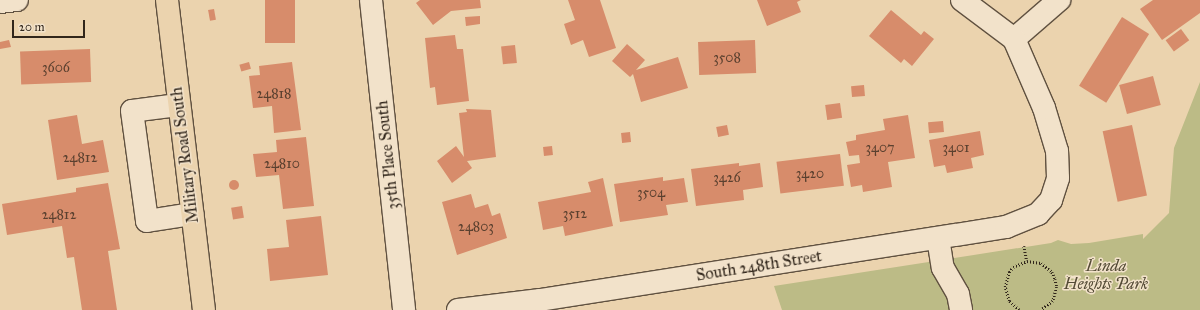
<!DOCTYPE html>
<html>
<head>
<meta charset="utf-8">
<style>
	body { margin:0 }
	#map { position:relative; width:1200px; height:310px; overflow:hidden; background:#ebd3ae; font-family:"IM FELL Great Primer",serif }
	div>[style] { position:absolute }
	.green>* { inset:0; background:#bcbb86 }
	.building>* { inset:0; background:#d78c6b; transform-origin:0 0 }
	.round { border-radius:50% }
	.path>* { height:2.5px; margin-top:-1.25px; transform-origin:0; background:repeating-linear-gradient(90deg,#31261b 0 1px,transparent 0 3px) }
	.roads { filter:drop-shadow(1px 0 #605140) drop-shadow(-1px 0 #605140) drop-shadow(0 1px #605140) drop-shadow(0 -1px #605140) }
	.minor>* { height:22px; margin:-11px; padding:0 11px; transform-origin:11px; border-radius:11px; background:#f2e2ca }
	.major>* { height:22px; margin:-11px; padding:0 11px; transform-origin:11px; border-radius:11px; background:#ebd3ae }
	span { translate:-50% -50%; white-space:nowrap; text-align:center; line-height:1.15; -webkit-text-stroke:3px #f2e2ca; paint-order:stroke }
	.number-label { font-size:14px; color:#5a402f }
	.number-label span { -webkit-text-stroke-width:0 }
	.street-label { font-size:16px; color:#31261b }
	.park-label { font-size:16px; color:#544b36; font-style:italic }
	.scale { position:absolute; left:12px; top:20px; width:73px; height:18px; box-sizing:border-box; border:2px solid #31261b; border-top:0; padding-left:5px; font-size:12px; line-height:14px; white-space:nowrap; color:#31261b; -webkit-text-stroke:3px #f2e2ca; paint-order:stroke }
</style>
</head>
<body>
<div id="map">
	<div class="green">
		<i style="clip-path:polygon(1200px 82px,1200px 310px,782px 310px,774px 286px,1051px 243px,1058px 240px,1071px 244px,1089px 243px,1143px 234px,1143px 239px,1169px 213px,1174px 148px)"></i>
	</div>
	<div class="building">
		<i style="left:265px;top:0;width:30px;height:43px"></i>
		<i style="clip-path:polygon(420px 0,480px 0,481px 8px,451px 11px,433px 25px,416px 3px)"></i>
		<i style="clip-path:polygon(568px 0,600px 0,616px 48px,589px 57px,583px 40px,571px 45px,564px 24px,575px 20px)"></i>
		<i style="clip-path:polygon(757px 0,801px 0,797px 2px,801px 12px,767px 26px)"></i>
		<i style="clip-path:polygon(1153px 0,1200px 0,1200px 13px,1162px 40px,1140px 9px)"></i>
		<i style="left:214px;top:9px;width:11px;height:6px;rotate:80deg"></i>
		<i style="clip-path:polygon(891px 10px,921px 35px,924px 31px,934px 39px,912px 66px,904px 59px,901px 63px,869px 36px)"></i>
		<i style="clip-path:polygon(480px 16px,480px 24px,466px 26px,465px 17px)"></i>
		<i style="left:1122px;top:17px;width:32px;height:81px;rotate:32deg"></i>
		<i style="left:1181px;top:29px;width:14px;height:19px;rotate:54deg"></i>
		<i style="clip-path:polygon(455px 35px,457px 49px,463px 49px,469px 101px,437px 105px,435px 87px,430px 88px,425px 38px)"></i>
		<i style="clip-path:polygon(9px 40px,11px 47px,0 49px,0 42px)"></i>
		<i style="left:755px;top:40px;width:33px;height:57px;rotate:88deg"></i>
		<i style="clip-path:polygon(627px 44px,645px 60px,636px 70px,678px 57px,688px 88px,641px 102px,633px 74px,630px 77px,612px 61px)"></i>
		<i style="left:515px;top:45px;width:18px;height:14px;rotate:84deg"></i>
		<i style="left:90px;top:49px;width:33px;height:70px;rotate:88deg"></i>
		<i style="left:249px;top:62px;width:7px;height:10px;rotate:74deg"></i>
		<i style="clip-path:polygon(292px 62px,301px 130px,274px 133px,272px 106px,253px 108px,249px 76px,260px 75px,259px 66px)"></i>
		<i style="left:1153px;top:76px;width:30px;height:35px;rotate:75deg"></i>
		<i style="left:864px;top:85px;width:11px;height:13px;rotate:85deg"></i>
		<i style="left:840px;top:103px;width:15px;height:15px;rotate:82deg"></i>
		<i style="clip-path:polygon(466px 109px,491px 110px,496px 157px,467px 161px,472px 168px,452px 183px,437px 161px,456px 146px,464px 157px,459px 113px,467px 112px)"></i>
		<i style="clip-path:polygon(77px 115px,82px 144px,103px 140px,109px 172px,57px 180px,48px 120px)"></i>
		<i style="clip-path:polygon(908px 115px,915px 158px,888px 162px,892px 187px,863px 192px,862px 185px,851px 187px,847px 165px,860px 163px,859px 155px,849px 156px,846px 142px,856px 140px,856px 135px,885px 130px,883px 119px)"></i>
		<i style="left:943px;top:121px;width:11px;height:15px;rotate:85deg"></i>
		<i style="left:727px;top:125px;width:10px;height:11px;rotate:79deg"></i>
		<i style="left:1132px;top:125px;width:72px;height:30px;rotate:78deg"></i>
		<i style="clip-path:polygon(980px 131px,984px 155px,971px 158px,973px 168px,947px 173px,945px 165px,934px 167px,929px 140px)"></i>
		<i style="left:630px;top:132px;width:10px;height:9px;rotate:84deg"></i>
		<i style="clip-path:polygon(306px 137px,314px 206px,283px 209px,279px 175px,256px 177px,253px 154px,277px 152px,276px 140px)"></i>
		<i style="left:552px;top:146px;width:9px;height:9px;rotate:84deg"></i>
		<i style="left:840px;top:154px;width:32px;height:64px;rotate:83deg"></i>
		<i style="clip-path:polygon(739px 163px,739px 166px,760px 163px,763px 187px,743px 190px,744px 200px,696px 206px,691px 169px)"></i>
		<i style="clip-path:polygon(663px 177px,663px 181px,684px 178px,688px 202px,666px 205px,668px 215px,620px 222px,614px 184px)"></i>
		<i style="clip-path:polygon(603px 178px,613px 226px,565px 236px,563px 226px,543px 230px,538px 202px,591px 192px,588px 182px)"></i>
		<i class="round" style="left:229px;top:180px;width:10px;height:10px"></i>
		<i style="clip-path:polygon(108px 183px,120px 249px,108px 251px,117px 310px,82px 310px,74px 257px,67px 258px,62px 226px,7px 235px,2px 204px,76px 192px,76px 188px)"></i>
		<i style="clip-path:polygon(471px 194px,475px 208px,488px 204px,492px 216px,500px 213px,507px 238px,457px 255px,442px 202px)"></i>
		<i style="left:242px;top:206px;width:12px;height:11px;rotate:81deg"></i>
		<i style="clip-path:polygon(321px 216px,328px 275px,270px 281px,267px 249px,289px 247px,286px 220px)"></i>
	</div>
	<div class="path">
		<i style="left:1024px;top:246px;width:15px;rotate:79deg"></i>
		<i style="left:1019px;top:310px;width:13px;rotate:-138deg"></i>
		<i style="left:1009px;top:301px;width:15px;rotate:-106deg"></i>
		<i style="left:1005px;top:287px;width:16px;rotate:-75deg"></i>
		<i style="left:1009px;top:272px;width:6px;rotate:-51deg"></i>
		<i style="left:1013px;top:267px;width:15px;rotate:-23deg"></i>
		<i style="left:1027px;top:261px;width:14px;rotate:8deg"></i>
		<i style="left:1041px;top:263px;width:14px;rotate:39deg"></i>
		<i style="left:1052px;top:272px;width:8px;rotate:67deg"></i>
		<i style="left:1055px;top:279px;width:8px;rotate:76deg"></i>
		<i style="left:1057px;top:287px;width:15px;rotate:106deg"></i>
		<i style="left:1053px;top:301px;width:15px;rotate:143deg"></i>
	</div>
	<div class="roads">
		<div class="minor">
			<i style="left:371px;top:0;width:312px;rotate:83.9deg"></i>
			<i style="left:0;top:2px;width:17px;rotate:-7deg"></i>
			<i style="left:1014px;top:39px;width:60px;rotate:-40.9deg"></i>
			<i style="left:178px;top:105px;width:46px;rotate:172.6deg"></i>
			<i style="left:132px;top:111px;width:111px;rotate:82.2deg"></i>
			<i style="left:147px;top:221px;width:46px;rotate:-8.8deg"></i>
			<i style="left:938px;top:238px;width:30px;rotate:81deg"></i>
			<i style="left:943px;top:268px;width:30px;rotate:60deg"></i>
			<i style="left:958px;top:294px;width:16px;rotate:79deg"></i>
			<i style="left:458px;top:310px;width:83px;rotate:-7deg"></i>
			<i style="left:540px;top:300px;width:472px;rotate:-8.9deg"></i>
			<i style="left:1006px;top:227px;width:35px;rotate:-22deg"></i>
			<i style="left:1038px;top:214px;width:19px;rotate:-47deg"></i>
			<i style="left:1051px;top:200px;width:23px;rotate:-72deg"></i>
			<i style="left:1058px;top:178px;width:27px;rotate:-92deg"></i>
			<i style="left:1057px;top:151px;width:45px;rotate:-106.8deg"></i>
			<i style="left:1044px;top:108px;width:75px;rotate:-113.5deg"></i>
			<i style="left:1014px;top:39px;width:65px;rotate:-143.1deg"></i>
		</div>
		<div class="major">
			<i style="left:167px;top:0;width:312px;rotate:83.2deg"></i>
		</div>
	</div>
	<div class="number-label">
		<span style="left:727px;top:58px">3508</span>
		<span style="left:56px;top:68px">3606</span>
		<span style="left:274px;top:94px">24818</span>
		<span style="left:880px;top:148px">3407</span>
		<span style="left:956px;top:148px">3401</span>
		<span style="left:80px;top:158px">24812</span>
		<span style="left:282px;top:164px">24810</span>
		<span style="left:810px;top:174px">3420</span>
		<span style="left:727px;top:178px">3426</span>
		<span style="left:651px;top:193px">3504</span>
		<span style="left:575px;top:214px">3512</span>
		<span style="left:59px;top:215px">24812</span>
		<span style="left:476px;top:227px">24803</span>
	</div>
	<div class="street-label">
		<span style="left:185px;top:155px;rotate:-97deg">Military Road South</span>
		<span style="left:388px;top:155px;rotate:-96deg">35th Place South</span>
		<span style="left:759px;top:266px;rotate:-9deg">South 248th Street</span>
	</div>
	<div class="park-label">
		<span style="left:1106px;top:275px">Linda<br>Heights Park</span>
	</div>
	<div class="scale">20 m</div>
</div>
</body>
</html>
